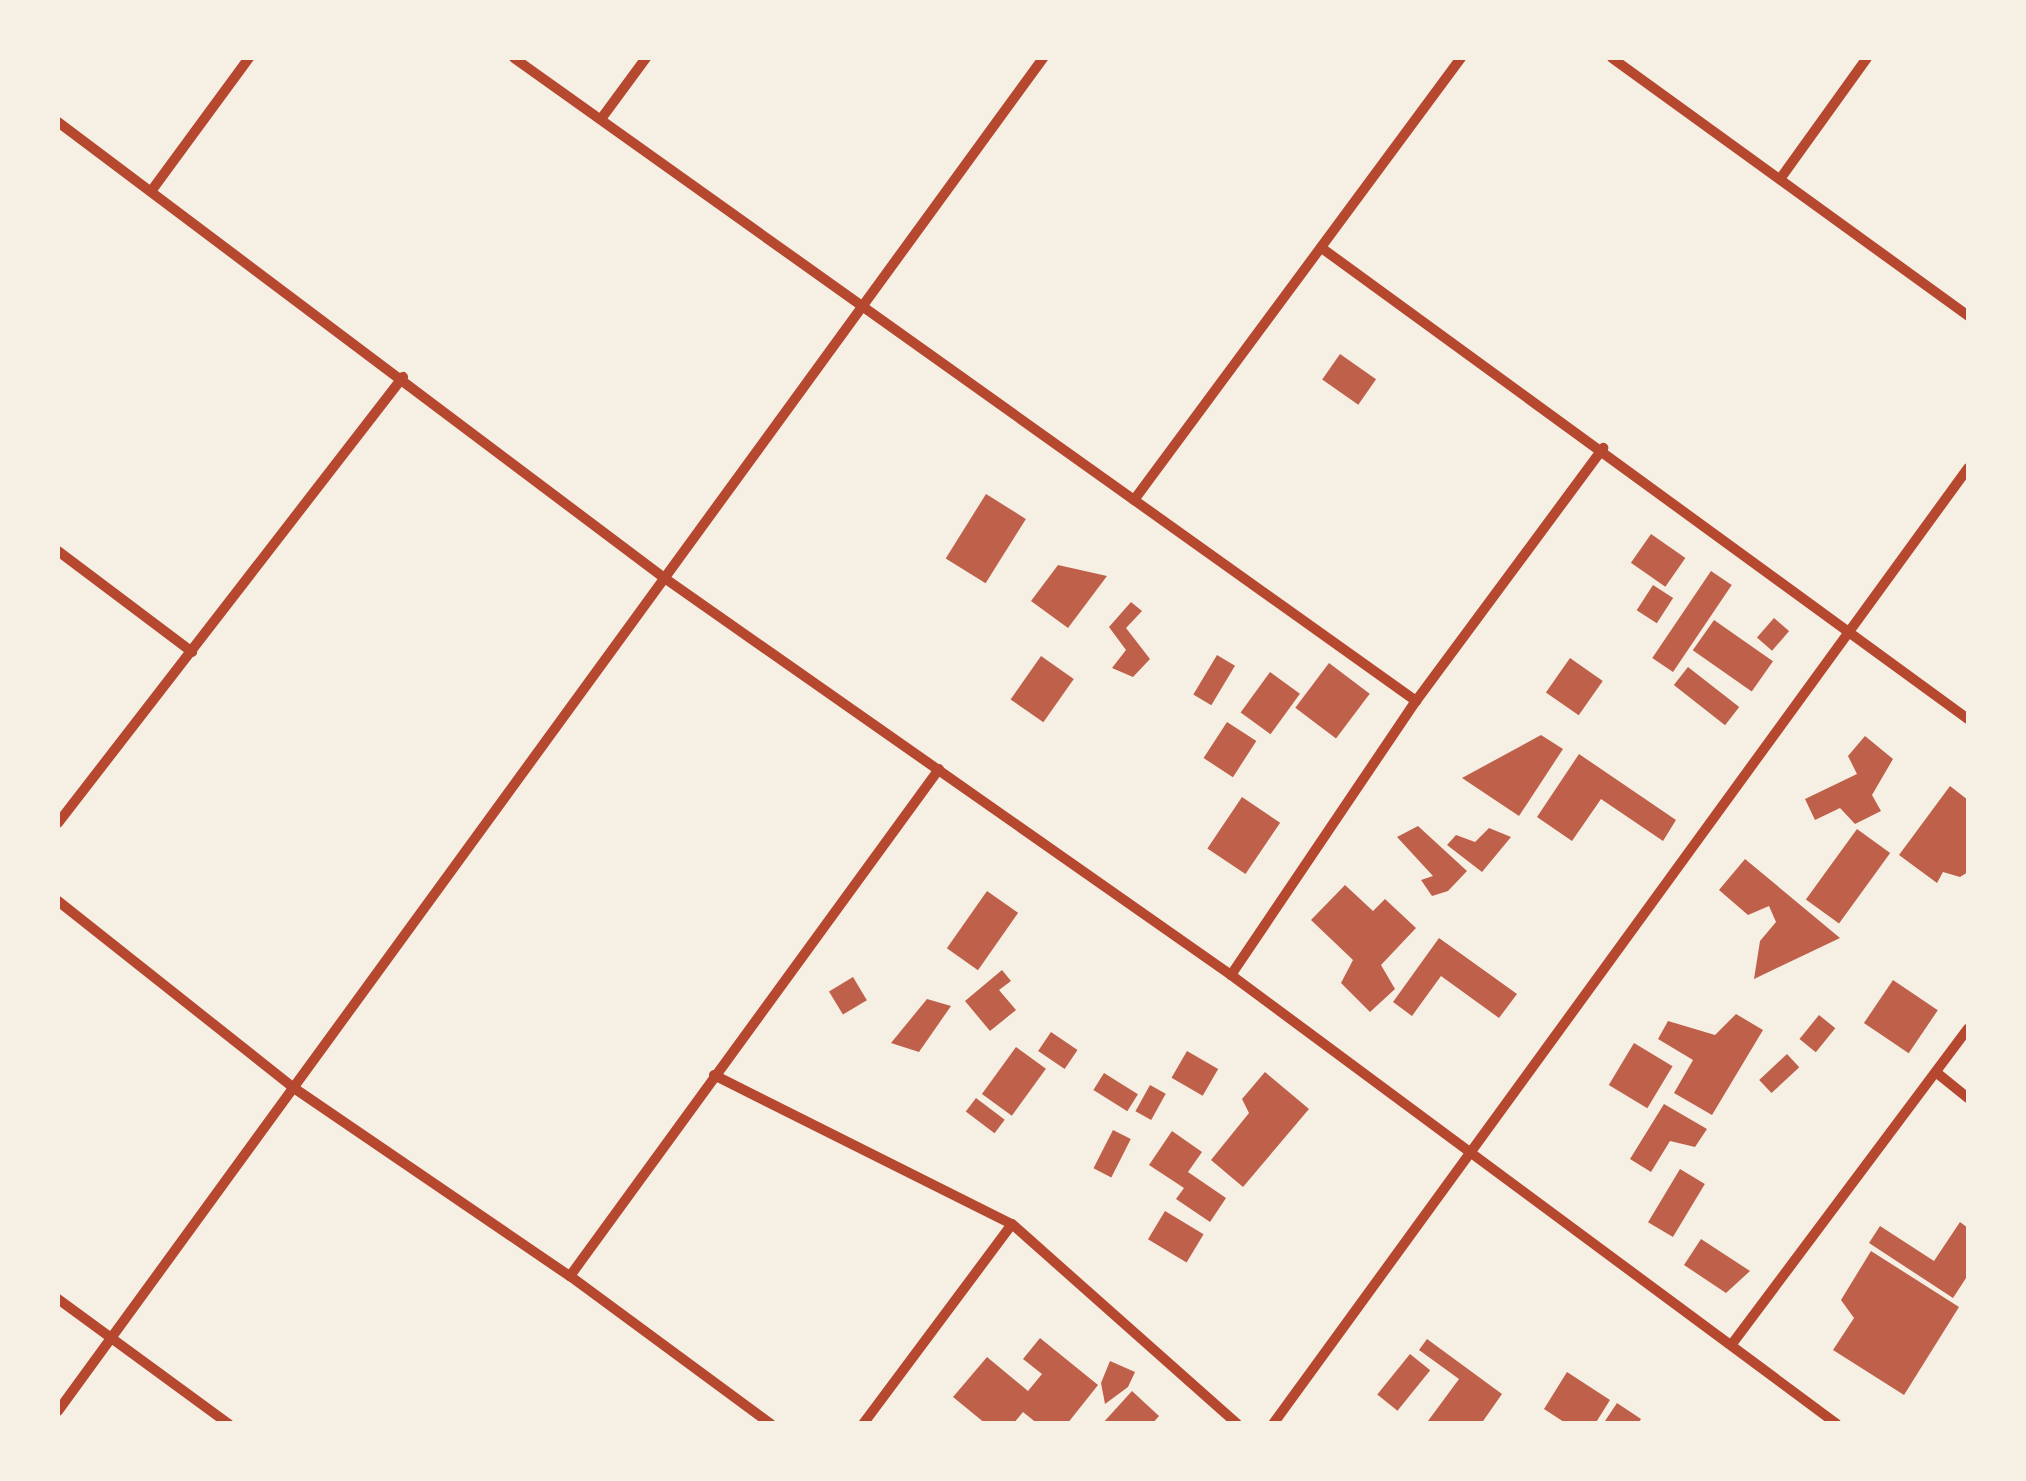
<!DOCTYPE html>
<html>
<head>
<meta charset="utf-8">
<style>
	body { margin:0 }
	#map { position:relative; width:2026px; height:1481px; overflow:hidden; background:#f6efe4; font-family:Arial,sans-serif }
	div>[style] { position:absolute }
	.building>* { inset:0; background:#bf614a; transform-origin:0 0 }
	.minor>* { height:10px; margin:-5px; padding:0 5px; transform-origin:5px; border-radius:5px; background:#b5482f }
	span { translate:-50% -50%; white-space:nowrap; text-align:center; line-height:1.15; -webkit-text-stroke:10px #f6efe4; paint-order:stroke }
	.frame { position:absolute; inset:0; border:60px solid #f6efe4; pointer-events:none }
</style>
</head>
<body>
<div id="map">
	<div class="building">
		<i style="left:1340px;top:354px;width:44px;height:31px;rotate:35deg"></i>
		<i style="left:986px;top:494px;width:47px;height:76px;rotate:32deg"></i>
		<i style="left:1651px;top:534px;width:42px;height:35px;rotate:35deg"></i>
		<i style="clip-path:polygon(1058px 565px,1107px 576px,1068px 628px,1031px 601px)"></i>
		<i style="left:1711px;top:571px;width:25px;height:105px;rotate:34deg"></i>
		<i style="left:1653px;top:585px;width:24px;height:30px;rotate:33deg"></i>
		<i style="clip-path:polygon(1131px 602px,1142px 611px,1126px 628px,1150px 659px,1133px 677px,1112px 668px,1126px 650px,1109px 627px)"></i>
		<i style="left:1774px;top:618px;width:20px;height:26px;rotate:41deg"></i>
		<i style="left:1714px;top:620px;width:72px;height:37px;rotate:35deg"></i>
		<i style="left:1217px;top:655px;width:21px;height:46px;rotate:31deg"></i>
		<i style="left:1041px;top:656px;width:40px;height:53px;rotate:35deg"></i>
		<i style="left:1570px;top:658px;width:40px;height:42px;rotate:35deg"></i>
		<i style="left:1329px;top:663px;width:51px;height:56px;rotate:37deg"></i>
		<i style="left:1688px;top:667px;width:65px;height:23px;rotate:38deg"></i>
		<i style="left:1270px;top:672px;width:37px;height:50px;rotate:36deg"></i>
		<i style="left:1227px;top:722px;width:35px;height:43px;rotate:33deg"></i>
		<i style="clip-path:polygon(1541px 735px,1563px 749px,1519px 816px,1462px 778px)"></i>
		<i style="clip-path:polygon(1865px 736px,1893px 759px,1872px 795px,1881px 811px,1855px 824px,1840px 808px,1815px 820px,1805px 799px,1857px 774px,1848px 756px)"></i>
		<i style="clip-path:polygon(1579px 754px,1676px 820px,1663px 841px,1601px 799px,1572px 841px,1537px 817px)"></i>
		<i style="clip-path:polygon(1950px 786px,1968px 800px,1968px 872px,1960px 877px,1943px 872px,1937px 883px,1899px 855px)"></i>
		<i style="left:1242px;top:797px;width:46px;height:62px;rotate:34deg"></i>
		<i style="clip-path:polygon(1418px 826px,1467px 871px,1448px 891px,1432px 896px,1421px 880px,1433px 876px,1397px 837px)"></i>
		<i style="clip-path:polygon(1489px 828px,1511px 837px,1482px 872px,1447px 845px,1456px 835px,1475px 842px)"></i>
		<i style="left:1857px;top:829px;width:41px;height:87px;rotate:36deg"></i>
		<i style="clip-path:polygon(1745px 859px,1840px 938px,1754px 979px,1760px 941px,1776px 922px,1769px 906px,1748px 915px,1719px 890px)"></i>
		<i style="clip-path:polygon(1345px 885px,1373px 911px,1385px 899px,1416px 928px,1381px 965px,1395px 989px,1370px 1012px,1341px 983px,1353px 960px,1311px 920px)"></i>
		<i style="left:987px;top:891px;width:38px;height:70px;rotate:35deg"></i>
		<i style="clip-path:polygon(1439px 938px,1517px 994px,1499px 1018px,1441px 976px,1412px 1016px,1393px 1002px)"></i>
		<i style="clip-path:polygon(1002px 970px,1011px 981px,999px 990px,1016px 1010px,990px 1031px,965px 1001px)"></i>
		<i style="left:853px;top:977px;width:27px;height:28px;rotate:59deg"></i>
		<i style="left:1893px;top:980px;width:54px;height:52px;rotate:34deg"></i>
		<i style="clip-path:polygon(927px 999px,951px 1006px,919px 1052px,891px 1043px)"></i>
		<i style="clip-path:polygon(1736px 1014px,1763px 1030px,1712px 1115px,1674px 1093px,1693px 1060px,1658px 1039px,1668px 1021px,1715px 1035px)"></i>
		<i style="left:1819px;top:1015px;width:21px;height:31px;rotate:39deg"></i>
		<i style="left:1051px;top:1032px;width:32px;height:23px;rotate:34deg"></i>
		<i style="left:1634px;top:1043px;width:45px;height:49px;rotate:31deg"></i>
		<i style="left:1016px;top:1047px;width:37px;height:58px;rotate:36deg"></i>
		<i style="left:1187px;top:1051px;width:36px;height:31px;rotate:30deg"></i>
		<i style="left:1787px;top:1054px;width:18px;height:38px;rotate:47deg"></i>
		<i style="clip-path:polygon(1265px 1072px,1309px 1109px,1243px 1187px,1211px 1160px,1249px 1113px,1242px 1099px)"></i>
		<i style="left:1104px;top:1073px;width:40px;height:20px;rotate:32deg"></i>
		<i style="left:1150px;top:1085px;width:18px;height:30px;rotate:29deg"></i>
		<i style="left:976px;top:1098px;width:36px;height:17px;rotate:37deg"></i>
		<i style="clip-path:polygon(1664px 1104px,1707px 1129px,1695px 1147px,1670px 1141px,1651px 1172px,1630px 1159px)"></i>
		<i style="left:1113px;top:1130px;width:20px;height:43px;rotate:27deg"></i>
		<i style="clip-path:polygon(1172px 1131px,1202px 1152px,1188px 1172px,1226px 1198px,1210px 1222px,1176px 1199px,1184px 1188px,1149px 1165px)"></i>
		<i style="left:1680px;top:1169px;width:29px;height:62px;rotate:31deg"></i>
		<i style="left:1165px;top:1211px;width:45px;height:33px;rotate:31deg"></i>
		<i style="clip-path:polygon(1960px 1222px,1968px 1228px,1968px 1275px,1953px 1298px,1869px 1243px,1880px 1226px,1934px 1261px)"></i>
		<i style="clip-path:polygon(1701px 1239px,1750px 1271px,1726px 1293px,1684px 1265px)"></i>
		<i style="clip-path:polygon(1871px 1251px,1959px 1307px,1904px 1395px,1833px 1350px,1854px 1318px,1841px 1300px)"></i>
		<i style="clip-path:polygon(1040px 1338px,1098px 1385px,1067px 1424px,1038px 1424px,1023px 1412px,1013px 1424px,986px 1424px,953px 1397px,987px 1357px,1028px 1391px,1042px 1374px,1023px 1359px)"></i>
		<i style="clip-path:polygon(1427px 1339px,1502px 1394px,1481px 1424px,1428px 1421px,1459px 1379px,1419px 1350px)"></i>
		<i style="left:1410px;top:1354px;width:26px;height:52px;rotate:39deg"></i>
		<i style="clip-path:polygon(1110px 1361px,1135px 1372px,1128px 1387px,1105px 1404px,1101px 1383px)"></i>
		<i style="clip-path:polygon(1567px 1372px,1610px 1400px,1595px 1424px,1567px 1424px,1544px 1409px)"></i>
		<i style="clip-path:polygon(1132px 1391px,1159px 1416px,1152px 1424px,1102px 1424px)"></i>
		<i style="clip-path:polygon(1617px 1403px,1641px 1419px,1638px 1424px,1603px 1424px)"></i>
	</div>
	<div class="minor">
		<i style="left:514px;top:58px;width:1108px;rotate:35.48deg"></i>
		<i style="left:1612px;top:58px;width:440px;rotate:35.9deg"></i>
		<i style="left:601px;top:119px;width:76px;rotate:-53.6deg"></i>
		<i style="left:58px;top:122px;width:757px;rotate:36.95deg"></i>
		<i style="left:663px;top:577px;width:694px;rotate:35.02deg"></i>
		<i style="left:1231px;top:975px;width:754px;rotate:36.54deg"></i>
		<i style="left:1780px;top:179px;width:149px;rotate:-54.3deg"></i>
		<i style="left:152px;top:190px;width:164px;rotate:-53.7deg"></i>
		<i style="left:1323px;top:249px;width:798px;rotate:36.08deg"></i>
		<i style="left:1134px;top:500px;width:550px;rotate:-53.51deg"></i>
		<i style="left:58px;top:551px;width:168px;rotate:37deg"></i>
		<i style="left:58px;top:823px;width:564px;rotate:-52.28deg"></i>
		<i style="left:58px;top:901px;width:298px;rotate:38.4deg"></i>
		<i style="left:291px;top:1086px;width:338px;rotate:34.3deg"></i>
		<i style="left:570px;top:1276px;width:250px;rotate:36.4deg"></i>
		<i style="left:1231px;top:975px;width:331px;rotate:-56deg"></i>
		<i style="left:1416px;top:701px;width:315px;rotate:-53.5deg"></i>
		<i style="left:1937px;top:1073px;width:40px;rotate:39deg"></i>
		<i style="left:714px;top:1075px;width:333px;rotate:26.6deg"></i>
		<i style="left:1012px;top:1224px;width:301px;rotate:41.6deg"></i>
		<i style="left:570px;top:1276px;width:627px;rotate:-53.95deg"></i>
		<i style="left:58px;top:1299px;width:212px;rotate:36.2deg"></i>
		<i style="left:1732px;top:1344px;width:394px;rotate:-53.2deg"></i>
		<i style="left:58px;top:1411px;width:1674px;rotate:-53.94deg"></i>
		<i style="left:863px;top:1424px;width:249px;rotate:-53.3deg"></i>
		<i style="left:1273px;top:1424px;width:1182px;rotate:-53.98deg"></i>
	</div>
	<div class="frame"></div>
</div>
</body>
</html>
